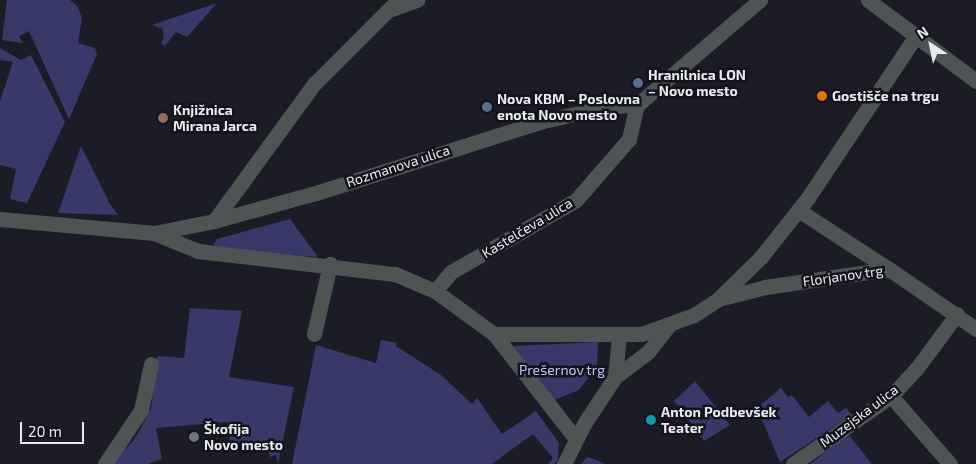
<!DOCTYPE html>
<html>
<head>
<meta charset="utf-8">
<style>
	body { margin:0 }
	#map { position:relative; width:976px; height:464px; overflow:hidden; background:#1c1c26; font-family:"Exo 2",sans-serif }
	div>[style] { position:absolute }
	.green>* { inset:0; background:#383869 }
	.minor>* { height:15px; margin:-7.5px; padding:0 7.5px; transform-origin:7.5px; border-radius:7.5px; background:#4e5453 }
	.dots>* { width:14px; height:14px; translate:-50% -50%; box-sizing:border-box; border:2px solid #13131c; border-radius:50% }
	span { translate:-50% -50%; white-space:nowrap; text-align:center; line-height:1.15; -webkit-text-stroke:5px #13131c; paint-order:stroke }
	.poi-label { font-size:14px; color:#eaebf1; font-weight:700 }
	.left { translate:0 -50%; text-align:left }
	.street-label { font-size:14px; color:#eaebf1 }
	.park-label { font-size:14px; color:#c1c5f9 }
	.north { position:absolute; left:906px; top:20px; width:50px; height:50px; -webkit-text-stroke:4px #13131c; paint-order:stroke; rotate:326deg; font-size:14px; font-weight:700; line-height:20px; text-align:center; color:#eaebf1 }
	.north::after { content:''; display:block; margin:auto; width:18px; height:22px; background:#eaebf1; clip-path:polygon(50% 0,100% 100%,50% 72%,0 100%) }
	.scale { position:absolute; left:20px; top:422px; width:64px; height:22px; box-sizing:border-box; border:2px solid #eaebf1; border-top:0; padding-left:6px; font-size:15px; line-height:18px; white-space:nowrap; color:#eaebf1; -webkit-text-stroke:4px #13131c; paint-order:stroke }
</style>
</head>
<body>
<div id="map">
	<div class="green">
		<i style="clip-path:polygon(7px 0,70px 0,78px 7px,82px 18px,78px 43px,95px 48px,97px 54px,69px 119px,29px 31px,19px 36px,23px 43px,2px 40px)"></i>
		<i style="clip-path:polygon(217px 3px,187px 37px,176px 32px,165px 46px,161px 43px,164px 38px,162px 28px,152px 25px)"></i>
		<i style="clip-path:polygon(0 48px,21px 60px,31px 55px,65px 122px,27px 203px,10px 199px,16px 169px,0 165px,0 101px,13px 62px,0 60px)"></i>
		<i style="clip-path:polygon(81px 146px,110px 204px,118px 215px,58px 213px)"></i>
		<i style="clip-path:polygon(290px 219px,318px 257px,219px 250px,213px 244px,217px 239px)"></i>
		<i style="clip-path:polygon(190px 308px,242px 311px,229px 377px,294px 387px,278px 464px,276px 455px,270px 457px,267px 445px,231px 447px,227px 422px,156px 428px,162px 459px,148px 464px,111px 464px,134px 440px,151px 409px,157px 356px,184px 358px)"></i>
		<i style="clip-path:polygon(381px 340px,397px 343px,396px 346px,441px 375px,472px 404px,477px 398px,502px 434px,536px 411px,559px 443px,558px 459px,555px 464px,548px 464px,553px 458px,533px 434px,492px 464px,292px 464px,316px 345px,376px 363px)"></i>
		<i style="clip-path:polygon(598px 342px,597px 366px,579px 390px,554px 400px,513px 346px)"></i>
		<i style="clip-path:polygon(695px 381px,730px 425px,704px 441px,674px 401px)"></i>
		<i style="clip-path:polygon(781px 388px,788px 397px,792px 395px,809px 417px,828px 401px,838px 413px,846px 408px,852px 415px,780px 462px,757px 408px)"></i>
		<i style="clip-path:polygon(848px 434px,872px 464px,810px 464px,814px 461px)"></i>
		<i style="clip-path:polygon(587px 457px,594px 459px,605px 464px,581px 464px)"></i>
	</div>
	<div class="minor">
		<i style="left:868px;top:0;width:135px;rotate:36.9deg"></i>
		<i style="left:392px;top:9px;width:27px;rotate:-20deg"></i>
		<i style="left:798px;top:210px;width:108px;rotate:33deg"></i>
		<i style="left:0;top:219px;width:155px;rotate:5.2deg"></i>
		<i style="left:154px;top:233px;width:61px;rotate:-11.3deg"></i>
		<i style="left:214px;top:221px;width:106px;rotate:-15.4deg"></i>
		<i style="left:316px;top:193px;width:238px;rotate:-17.6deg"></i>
		<i style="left:543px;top:121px;width:69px;rotate:-12.6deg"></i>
		<i style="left:610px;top:106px;width:27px;rotate:-2deg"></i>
		<i style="left:637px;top:105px;width:162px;rotate:-40.5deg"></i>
		<i style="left:214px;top:221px;width:170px;rotate:-53.9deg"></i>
		<i style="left:314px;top:84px;width:119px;rotate:-45deg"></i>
		<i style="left:154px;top:233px;width:48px;rotate:22.2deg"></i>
		<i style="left:198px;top:251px;width:198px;rotate:6.7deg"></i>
		<i style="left:395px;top:274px;width:43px;rotate:23deg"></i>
		<i style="left:435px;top:291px;width:73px;rotate:36.1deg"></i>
		<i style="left:494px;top:334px;width:147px"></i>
		<i style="left:641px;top:334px;width:56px;rotate:-19.7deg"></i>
		<i style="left:694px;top:315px;width:27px;rotate:-33deg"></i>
		<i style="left:717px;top:300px;width:62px;rotate:-44.3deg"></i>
		<i style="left:761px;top:257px;width:74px;rotate:-51.6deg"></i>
		<i style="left:807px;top:199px;width:195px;rotate:-56.3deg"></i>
		<i style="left:435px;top:291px;width:25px;rotate:-50deg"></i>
		<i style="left:451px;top:272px;width:144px;rotate:-29.9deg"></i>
		<i style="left:576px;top:200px;width:81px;rotate:-49deg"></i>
		<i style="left:629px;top:139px;width:35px;rotate:-77deg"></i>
		<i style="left:718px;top:299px;width:49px;rotate:-14.3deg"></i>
		<i style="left:765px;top:287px;width:125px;rotate:-8.3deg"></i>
		<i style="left:889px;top:269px;width:106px;rotate:34.6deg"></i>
		<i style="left:314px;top:334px;width:72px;rotate:-77.1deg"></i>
		<i style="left:494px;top:334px;width:133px;rotate:52deg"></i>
		<i style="left:615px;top:377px;width:41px;rotate:-37.1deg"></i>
		<i style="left:648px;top:352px;width:36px;rotate:-52deg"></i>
		<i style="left:891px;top:396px;width:90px;rotate:49.1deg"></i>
		<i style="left:105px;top:464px;width:65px;rotate:-56.3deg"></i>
		<i style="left:141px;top:410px;width:47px;rotate:-77.7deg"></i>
		<i style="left:564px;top:464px;width:45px;rotate:-63.4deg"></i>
		<i style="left:584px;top:424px;width:56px;rotate:-56.6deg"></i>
		<i style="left:615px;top:377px;width:41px;rotate:-84.4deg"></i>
		<i style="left:793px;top:464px;width:119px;rotate:-34.8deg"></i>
		<i style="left:891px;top:396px;width:38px;rotate:-47deg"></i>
		<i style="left:917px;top:368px;width:67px;rotate:-53.5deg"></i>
	</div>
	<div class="dots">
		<i style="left:638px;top:83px;background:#5c6f8a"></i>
		<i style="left:822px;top:96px;background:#e8710a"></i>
		<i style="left:487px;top:107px;background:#5c6f8a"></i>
		<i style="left:163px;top:118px;background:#8d6e63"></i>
		<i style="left:651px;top:420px;background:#0f9aa8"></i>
		<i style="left:194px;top:437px;background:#6b7280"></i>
	</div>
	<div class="poi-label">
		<span class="left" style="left:648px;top:83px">Hranilnica LON<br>– Novo mesto</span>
		<span class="left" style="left:832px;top:96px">Gostišče na trgu</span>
		<span class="left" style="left:497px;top:107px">Nova KBM – Poslovna<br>enota Novo mesto</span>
		<span class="left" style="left:173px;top:118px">Knjižnica<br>Mirana Jarca</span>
		<span class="left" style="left:661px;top:420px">Anton Podbevšek<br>Teater</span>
		<span class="left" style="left:204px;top:437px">Škofija<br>Novo mesto</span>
	</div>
	<div class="street-label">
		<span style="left:398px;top:166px;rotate:-18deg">Rozmanova ulica</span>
		<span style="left:527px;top:228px;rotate:-31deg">Kastelčeva ulica</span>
		<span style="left:843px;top:276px;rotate:-8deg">Florjanov trg</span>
		<span style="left:859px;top:416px;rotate:-37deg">Muzejska ulica</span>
	</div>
	<div class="park-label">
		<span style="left:562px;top:370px">Prešernov trg</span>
	</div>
	<div class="north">N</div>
	<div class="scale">20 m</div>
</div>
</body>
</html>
